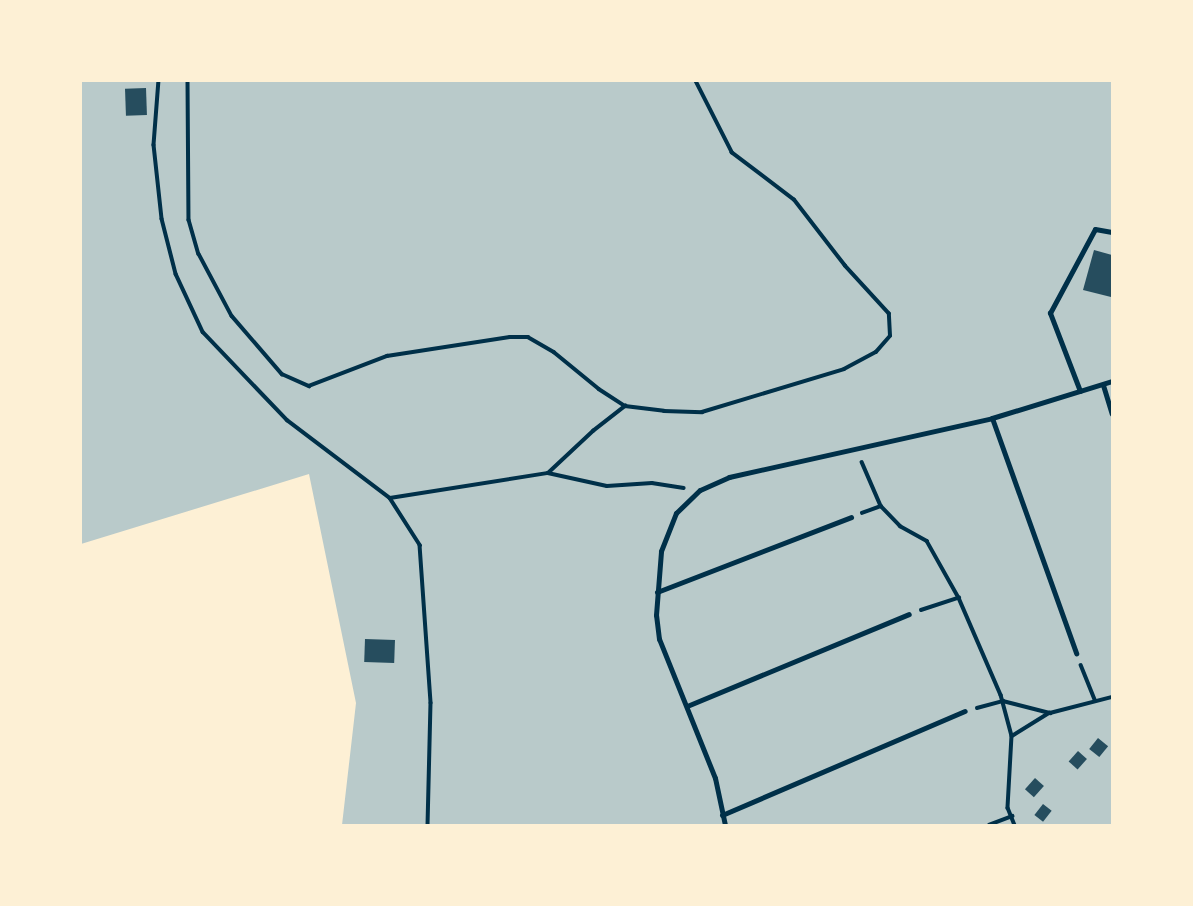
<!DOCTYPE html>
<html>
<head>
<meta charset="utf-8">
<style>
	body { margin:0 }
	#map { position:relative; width:1193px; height:906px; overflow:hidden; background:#fdf0d5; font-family:"Space Grotesk",sans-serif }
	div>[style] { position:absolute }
	.green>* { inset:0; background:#b9caca }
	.building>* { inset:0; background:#264d5e; transform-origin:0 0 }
	.path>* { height:3.5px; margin:-1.75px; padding:0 1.75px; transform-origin:1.75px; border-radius:1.75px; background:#003049 }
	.service>* { height:5px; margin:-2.5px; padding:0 2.5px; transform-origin:2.5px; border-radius:2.5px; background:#003049 }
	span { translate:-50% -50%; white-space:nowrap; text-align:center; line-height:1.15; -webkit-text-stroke:6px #fdf0d5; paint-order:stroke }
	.frame { position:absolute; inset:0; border:82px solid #fdf0d5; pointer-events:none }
</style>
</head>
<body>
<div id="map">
	<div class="green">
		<i style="clip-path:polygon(81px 81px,1112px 81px,1112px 825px,342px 825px,356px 703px,309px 474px,81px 544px)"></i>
	</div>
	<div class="building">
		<i style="left:146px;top:88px;width:27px;height:21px;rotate:88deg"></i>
		<i style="clip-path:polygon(1094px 250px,1112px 255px,1111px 297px,1083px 290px)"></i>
		<i style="left:365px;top:639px;width:30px;height:23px;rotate:2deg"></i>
		<i style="left:1098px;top:738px;width:13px;height:14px;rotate:39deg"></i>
		<i style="left:1078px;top:751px;width:12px;height:14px;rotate:42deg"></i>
		<i style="left:1035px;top:778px;width:12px;height:15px;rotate:42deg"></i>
		<i style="left:1043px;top:804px;width:11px;height:14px;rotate:38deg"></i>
	</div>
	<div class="path">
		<i style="left:159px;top:80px;width:65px;rotate:94.4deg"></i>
		<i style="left:154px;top:145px;width:74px;rotate:83.8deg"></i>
		<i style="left:162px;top:219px;width:57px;rotate:75.7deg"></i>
		<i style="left:176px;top:274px;width:64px;rotate:65deg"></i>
		<i style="left:203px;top:332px;width:122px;rotate:46.3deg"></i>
		<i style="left:287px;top:420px;width:129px;rotate:37.1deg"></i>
		<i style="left:390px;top:498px;width:56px;rotate:57.4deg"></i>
		<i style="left:420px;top:545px;width:158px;rotate:86deg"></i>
		<i style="left:431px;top:703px;width:122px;rotate:91.4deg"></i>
		<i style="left:188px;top:80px;width:140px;rotate:89.6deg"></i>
		<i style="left:189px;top:220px;width:35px;rotate:74deg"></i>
		<i style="left:199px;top:254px;width:70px;rotate:62deg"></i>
		<i style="left:232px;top:316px;width:77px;rotate:49.2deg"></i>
		<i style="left:282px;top:374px;width:30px;rotate:24deg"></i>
		<i style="left:309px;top:386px;width:84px;rotate:-21deg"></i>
		<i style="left:387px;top:356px;width:124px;rotate:-8.8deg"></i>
		<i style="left:510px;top:337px;width:18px"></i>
		<i style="left:528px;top:337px;width:30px;rotate:30deg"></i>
		<i style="left:554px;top:352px;width:58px;rotate:39.4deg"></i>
		<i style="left:599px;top:389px;width:31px;rotate:33deg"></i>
		<i style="left:625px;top:406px;width:39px;rotate:7deg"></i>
		<i style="left:664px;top:411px;width:38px;rotate:2deg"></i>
		<i style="left:702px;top:412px;width:148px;rotate:-16.8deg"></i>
		<i style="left:844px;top:369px;width:36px;rotate:-28deg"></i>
		<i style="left:876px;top:352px;width:21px;rotate:-49deg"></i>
		<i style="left:890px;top:336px;width:22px;rotate:-93deg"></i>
		<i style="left:889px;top:314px;width:65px;rotate:-132.5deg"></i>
		<i style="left:845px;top:266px;width:83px;rotate:-127.7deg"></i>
		<i style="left:794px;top:200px;width:78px;rotate:-142.8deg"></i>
		<i style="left:732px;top:153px;width:82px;rotate:-116.9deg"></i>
		<i style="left:862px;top:462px;width:48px;rotate:66.6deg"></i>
		<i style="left:881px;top:506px;width:28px;rotate:46deg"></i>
		<i style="left:900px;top:526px;width:31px;rotate:29deg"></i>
		<i style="left:927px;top:541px;width:65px;rotate:60.7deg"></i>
		<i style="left:959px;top:598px;width:106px;rotate:66.6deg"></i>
		<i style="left:1001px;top:695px;width:42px;rotate:75deg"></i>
		<i style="left:1012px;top:736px;width:72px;rotate:93.2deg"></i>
		<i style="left:1008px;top:808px;width:18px;rotate:68deg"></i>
		<i style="left:548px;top:473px;width:60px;rotate:12.4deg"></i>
		<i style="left:607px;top:486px;width:45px;rotate:-3.8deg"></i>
		<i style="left:652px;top:483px;width:32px;rotate:9deg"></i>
		<i style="left:390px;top:498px;width:160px;rotate:-9deg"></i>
		<i style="left:548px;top:473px;width:62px;rotate:-43deg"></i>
		<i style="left:593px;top:431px;width:41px;rotate:-38deg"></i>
		<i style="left:862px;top:513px;width:20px;rotate:-20deg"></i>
		<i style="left:921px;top:610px;width:40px;rotate:-18deg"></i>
		<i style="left:1081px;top:665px;width:38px;rotate:68deg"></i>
		<i style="left:977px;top:708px;width:27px;rotate:-15deg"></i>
		<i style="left:1003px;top:701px;width:49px;rotate:14.3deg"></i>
		<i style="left:1050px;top:713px;width:64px;rotate:-14.5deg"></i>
		<i style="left:1012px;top:736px;width:44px;rotate:-31.9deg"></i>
		<i style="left:989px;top:825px;width:25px;rotate:-21deg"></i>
	</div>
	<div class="service">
		<i style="left:1103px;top:385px;width:30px;rotate:73deg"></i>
		<i style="left:1080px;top:391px;width:84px;rotate:-111deg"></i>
		<i style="left:1050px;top:313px;width:95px;rotate:-61.8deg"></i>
		<i style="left:1095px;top:229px;width:17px;rotate:10deg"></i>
		<i style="left:992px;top:418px;width:250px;rotate:70.3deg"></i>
		<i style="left:657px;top:592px;width:208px;rotate:-21.1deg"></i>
		<i style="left:687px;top:706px;width:240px;rotate:-22.5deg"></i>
		<i style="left:722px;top:815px;width:264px;rotate:-23.2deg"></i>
		<i style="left:725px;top:825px;width:48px;rotate:-102deg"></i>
		<i style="left:715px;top:778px;width:150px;rotate:-111.9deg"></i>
		<i style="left:659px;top:639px;width:24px;rotate:-97deg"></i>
		<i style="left:656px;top:615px;width:64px;rotate:-85.5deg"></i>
		<i style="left:661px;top:551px;width:41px;rotate:-68.5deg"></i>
		<i style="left:676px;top:513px;width:33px;rotate:-44deg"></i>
		<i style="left:700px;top:490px;width:32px;rotate:-24deg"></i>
		<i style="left:729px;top:477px;width:270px;rotate:-12.6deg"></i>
		<i style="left:992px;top:418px;width:126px;rotate:-17.1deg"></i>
	</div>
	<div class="frame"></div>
</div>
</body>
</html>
